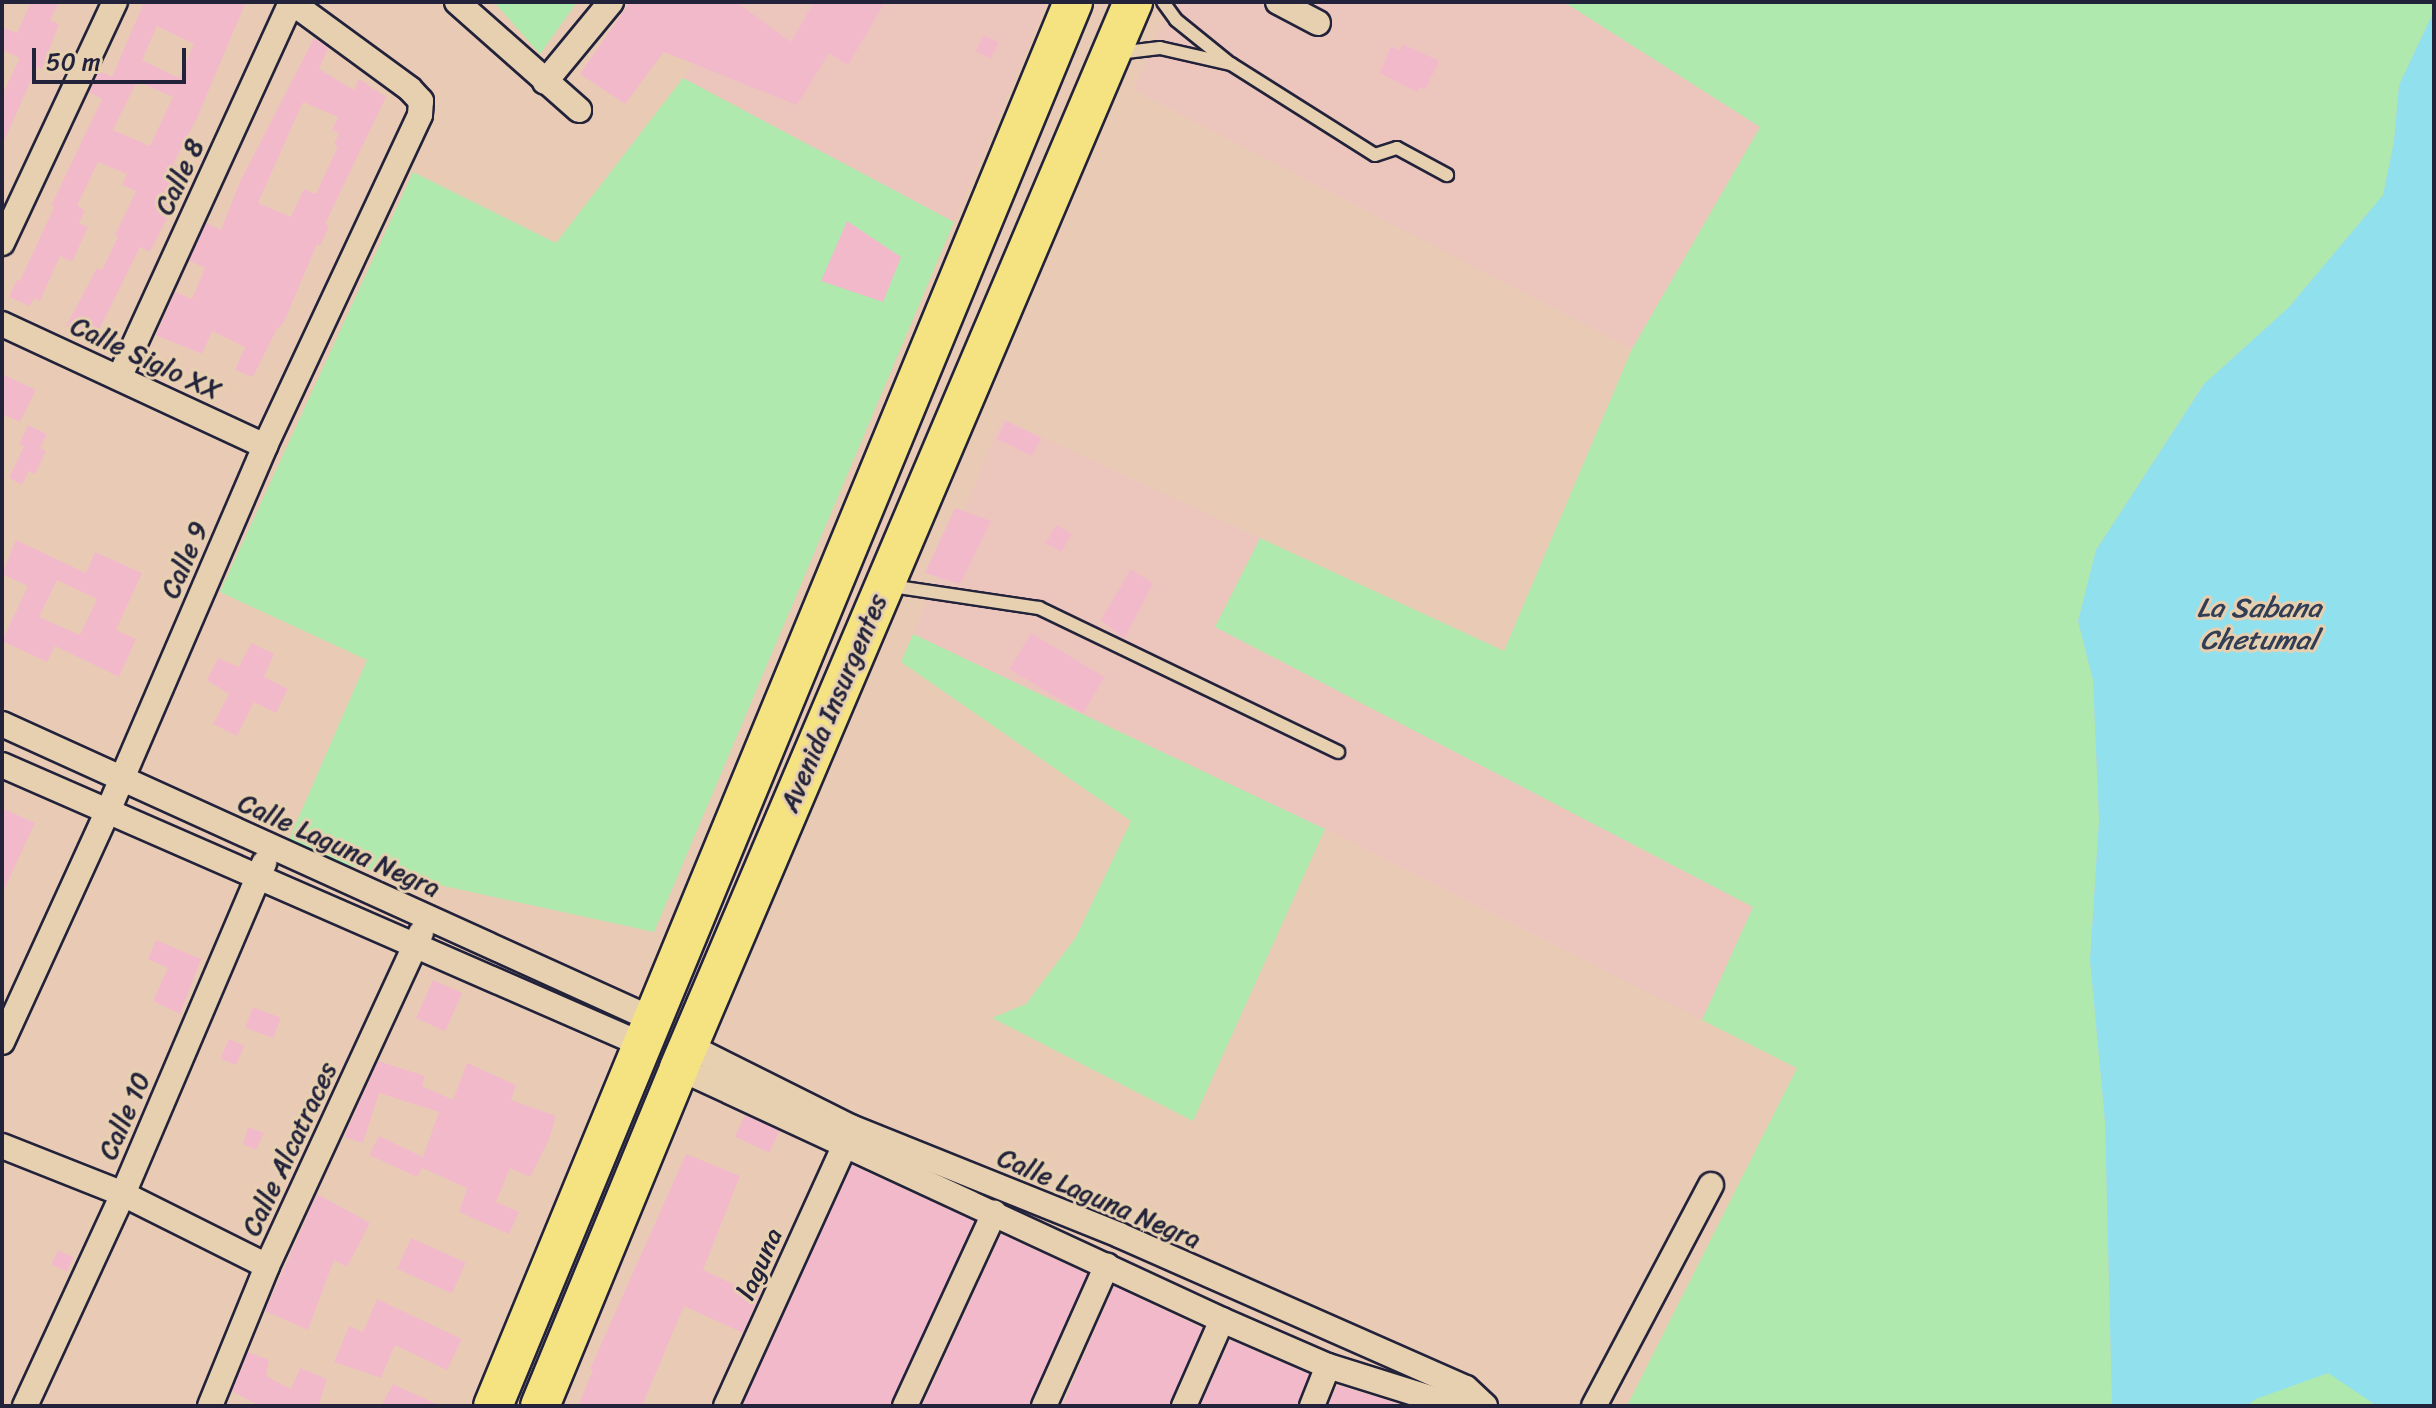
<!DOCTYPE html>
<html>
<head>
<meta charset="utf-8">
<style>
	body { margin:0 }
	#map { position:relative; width:2436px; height:1408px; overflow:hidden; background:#e9cbb5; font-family:Sriracha,sans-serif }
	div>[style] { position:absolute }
	.built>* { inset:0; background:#ecc6bc }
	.green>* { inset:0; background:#b0e9ae }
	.water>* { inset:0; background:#90e0ed }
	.building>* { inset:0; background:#f2b9cb; transform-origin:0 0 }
	.roads { filter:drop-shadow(2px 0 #22223b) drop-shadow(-2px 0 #22223b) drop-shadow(0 2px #22223b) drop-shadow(0 -2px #22223b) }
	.service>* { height:12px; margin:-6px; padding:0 6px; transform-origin:6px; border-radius:6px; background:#e7d0b0 }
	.minor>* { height:24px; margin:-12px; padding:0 12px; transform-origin:12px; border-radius:12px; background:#e7d0b0 }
	.primary>* { height:38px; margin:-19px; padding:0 19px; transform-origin:19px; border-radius:19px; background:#f5e382 }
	span { translate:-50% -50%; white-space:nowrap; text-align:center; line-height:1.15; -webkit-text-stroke:6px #e7d0b0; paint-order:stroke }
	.street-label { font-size:26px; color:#22223b }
	.water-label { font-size:28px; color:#323e56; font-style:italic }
	.frame { position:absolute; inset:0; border:4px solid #22223b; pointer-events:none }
	.scale { position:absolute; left:32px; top:48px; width:154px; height:36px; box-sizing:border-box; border:4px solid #22223b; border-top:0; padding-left:10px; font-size:24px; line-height:28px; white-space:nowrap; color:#22223b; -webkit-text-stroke:6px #e7d0b0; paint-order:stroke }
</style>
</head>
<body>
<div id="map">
	<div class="built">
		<i style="clip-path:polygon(741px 2px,1047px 2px,954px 222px,683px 78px)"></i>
		<i style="clip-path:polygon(1172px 2px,1564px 2px,1760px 127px,1632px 349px,1133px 90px)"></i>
		<i style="clip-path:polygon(1002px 418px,1260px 538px,1215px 627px,1753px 907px,1702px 1020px,1325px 829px,913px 634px)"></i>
	</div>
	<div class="green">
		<i style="clip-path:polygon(494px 2px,577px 2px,540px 54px)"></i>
		<i style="clip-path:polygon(1564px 2px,2434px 2px,2434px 11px,2399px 85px,2394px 141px,2383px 195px,2289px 307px,2203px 385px,2096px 550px,2078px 621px,2093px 680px,2099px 820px,2090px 960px,2105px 1122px,2112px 1406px,1627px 1406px,1797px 1068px,1702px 1020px,1753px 907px,1215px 627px,1260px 538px,1504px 651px,1632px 349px,1760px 127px)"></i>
		<i style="clip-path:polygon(683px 78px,954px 222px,654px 932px,284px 851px,367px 660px,220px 592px,413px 172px,556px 243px)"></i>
		<i style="clip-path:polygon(913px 634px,1325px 829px,1193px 1121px,992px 1018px,1026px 1004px,1076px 937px,1131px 821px,901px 662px)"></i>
		<i style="clip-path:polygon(2328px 1372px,2377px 1406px,2246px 1406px,2255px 1399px)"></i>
	</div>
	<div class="water">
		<i style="clip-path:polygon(2434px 11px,2434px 1406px,2377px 1406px,2328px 1373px,2256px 1399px,2246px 1406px,2112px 1406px,2105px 1122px,2090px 960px,2099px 820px,2093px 680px,2078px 621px,2096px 550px,2204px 384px,2289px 307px,2383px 195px,2394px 141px,2399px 85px)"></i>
	</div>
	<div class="building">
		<i style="clip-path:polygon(31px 2px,59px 2px,50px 20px,59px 24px,42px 69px,37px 67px,2px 146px,2px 95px,20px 58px,2px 50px,2px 27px,17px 33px)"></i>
		<i style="clip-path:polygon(evenodd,144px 2px,246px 2px,197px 118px,173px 164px,190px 172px,150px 252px,140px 247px,95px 338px,66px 326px,97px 268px,102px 270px,118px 237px,115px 235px,136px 191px,122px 185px,127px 174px,98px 162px,77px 206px,85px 210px,79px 223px,88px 227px,72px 262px,60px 256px,40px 301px,34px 298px,30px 306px,9px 297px,17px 280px,20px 281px,54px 207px,51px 206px,102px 99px,89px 92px,99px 70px,112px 77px,144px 2px,157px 26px,194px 44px,179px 78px,142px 60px,157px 26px,144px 2px,137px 81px,173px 97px,150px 146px,113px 130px,137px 81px)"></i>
		<i style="clip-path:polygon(630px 2px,736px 2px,791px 42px,814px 2px,885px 2px,848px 65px,829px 53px,797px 105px,664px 52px,625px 104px,580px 74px)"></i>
		<i style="left:984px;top:35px;width:17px;height:18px;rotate:28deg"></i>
		<i style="clip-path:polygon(evenodd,314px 38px,328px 48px,319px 69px,354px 90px,359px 79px,386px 97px,325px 224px,329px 226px,320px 246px,317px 244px,284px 322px,277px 329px,253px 377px,235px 370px,245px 347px,212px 331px,202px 354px,156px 335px,175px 292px,192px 299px,205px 268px,189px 261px,206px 223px,221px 230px,240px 182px,314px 38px,303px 102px,338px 117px,332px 130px,339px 133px,334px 144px,338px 146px,316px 194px,304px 189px,291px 217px,258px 203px,303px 102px)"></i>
		<i style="clip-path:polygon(1403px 44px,1439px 61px,1425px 90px,1419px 87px,1417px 92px,1380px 73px,1391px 46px,1399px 51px)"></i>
		<i style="clip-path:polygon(847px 221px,901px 257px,883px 302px,821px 281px)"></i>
		<i style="clip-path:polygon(2px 374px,36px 390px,20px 422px,2px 414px)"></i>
		<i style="left:1006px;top:421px;width:39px;height:20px;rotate:26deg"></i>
		<i style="clip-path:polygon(28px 425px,47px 434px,40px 448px,46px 451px,35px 474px,29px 471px,22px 485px,9px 478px,24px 446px,19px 444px)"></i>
		<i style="clip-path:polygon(955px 508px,991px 521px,960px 584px,925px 573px)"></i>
		<i style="left:1056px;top:525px;width:18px;height:21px;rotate:29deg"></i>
		<i style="clip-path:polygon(evenodd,16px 540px,86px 573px,95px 552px,142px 573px,116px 630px,136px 639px,119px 677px,55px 646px,47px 662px,2px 641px,28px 586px,2px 574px,16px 540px,57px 580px,97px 599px,80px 635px,39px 617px,57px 580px)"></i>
		<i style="clip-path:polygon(1131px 569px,1153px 584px,1124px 639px,1101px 620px)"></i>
		<i style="left:1031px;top:633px;width:86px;height:42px;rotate:31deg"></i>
		<i style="clip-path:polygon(251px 643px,274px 654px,264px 677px,288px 689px,276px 713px,254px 702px,237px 736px,213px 724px,229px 694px,207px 680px,218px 658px,239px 667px)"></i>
		<i style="clip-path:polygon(2px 808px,35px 823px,2px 894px)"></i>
		<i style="clip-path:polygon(156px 940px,201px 959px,180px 1014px,153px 1001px,168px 968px,148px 959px)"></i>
		<i style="left:433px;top:980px;width:32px;height:42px;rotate:24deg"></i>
		<i style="left:253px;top:1007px;width:30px;height:22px;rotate:21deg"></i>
		<i style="left:229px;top:1039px;width:17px;height:21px;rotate:24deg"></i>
		<i style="clip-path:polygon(378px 1061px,425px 1076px,422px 1086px,453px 1100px,467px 1063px,516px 1085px,511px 1100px,556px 1116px,548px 1142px,530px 1177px,510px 1168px,496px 1202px,519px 1212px,509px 1234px,459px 1212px,467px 1188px,422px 1168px,417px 1177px,369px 1155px,379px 1136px,423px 1157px,439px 1112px,379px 1093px,363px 1143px,344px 1137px)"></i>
		<i style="left:745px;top:1115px;width:38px;height:24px;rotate:25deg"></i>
		<i style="clip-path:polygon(248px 1127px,264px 1133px,256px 1150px,243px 1144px)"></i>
		<i style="clip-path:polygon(686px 1154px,740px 1176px,703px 1270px,759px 1296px,743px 1333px,684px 1306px,642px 1406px,578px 1406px,593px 1370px,590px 1369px)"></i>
		<i style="clip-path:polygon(852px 1165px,974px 1221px,890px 1406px,742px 1406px)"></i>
		<i style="clip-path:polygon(317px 1194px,370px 1223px,347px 1267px,334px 1260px,308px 1330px,265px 1311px)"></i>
		<i style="clip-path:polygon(1001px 1234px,1087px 1274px,1030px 1403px,1028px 1406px,922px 1406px)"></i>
		<i style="left:411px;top:1238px;width:60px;height:34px;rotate:24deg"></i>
		<i style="left:58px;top:1250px;width:17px;height:16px;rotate:25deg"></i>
		<i style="clip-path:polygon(1114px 1286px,1202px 1328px,1169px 1406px,1062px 1406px)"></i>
		<i style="clip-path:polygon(377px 1299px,462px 1339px,447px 1370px,395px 1345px,381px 1378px,334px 1362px,349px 1326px,363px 1332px)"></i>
		<i style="clip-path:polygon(1230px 1340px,1309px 1374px,1297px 1406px,1200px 1406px)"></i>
		<i style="clip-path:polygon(248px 1352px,269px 1360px,266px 1376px,291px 1389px,300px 1368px,327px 1379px,319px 1404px,323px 1406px,259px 1406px,232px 1391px)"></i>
		<i style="clip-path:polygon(393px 1384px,441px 1406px,381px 1406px)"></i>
		<i style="clip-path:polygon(1337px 1385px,1390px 1401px,1401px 1406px,1328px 1406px)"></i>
	</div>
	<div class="roads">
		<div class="service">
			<i style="left:1163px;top:2px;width:22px;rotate:54deg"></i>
			<i style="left:1176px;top:20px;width:67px;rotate:38.9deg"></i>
			<i style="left:1118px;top:53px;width:42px;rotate:-6.8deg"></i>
			<i style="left:1160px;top:48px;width:73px;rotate:12.7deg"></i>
			<i style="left:1231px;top:64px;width:170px;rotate:32.3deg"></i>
			<i style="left:1375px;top:155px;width:23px;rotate:-18deg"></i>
			<i style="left:1397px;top:148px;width:57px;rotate:28.4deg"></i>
			<i style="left:891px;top:586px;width:150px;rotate:8.5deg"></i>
			<i style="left:1039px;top:608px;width:332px;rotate:25.7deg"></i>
		</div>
		<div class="minor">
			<i style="left:457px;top:2px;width:163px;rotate:41.5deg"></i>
			<i style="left:1278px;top:2px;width:45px;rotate:27.7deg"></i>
			<i style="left:545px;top:82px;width:104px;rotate:-50.5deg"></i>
			<i style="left:2px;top:243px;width:266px;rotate:-64.9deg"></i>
			<i style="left:2px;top:324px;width:290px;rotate:24.9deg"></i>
			<i style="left:120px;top:376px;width:411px;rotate:-65.4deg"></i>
			<i style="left:2px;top:724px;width:716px;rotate:24.42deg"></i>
			<i style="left:2px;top:765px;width:699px;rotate:23.6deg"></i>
			<i style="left:2px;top:1042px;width:254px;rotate:-65.4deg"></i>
			<i style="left:108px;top:811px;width:397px;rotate:-66.7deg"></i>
			<i style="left:265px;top:446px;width:365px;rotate:-64.9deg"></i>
			<i style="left:420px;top:115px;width:14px;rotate:-86deg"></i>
			<i style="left:421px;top:101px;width:16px;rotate:-133deg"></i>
			<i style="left:410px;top:89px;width:147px;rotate:-143.8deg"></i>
			<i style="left:689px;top:1046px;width:181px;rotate:26.6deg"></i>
			<i style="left:851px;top:1127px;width:289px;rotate:21.9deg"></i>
			<i style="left:1119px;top:1235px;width:379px;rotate:23.8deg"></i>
			<i style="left:1466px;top:1388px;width:26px;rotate:43deg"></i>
			<i style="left:679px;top:1068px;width:599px;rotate:24.9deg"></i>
			<i style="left:1222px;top:1320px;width:116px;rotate:23.5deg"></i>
			<i style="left:1328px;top:1366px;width:134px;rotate:17.4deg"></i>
			<i style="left:2px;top:1146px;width:130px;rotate:21.6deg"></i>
			<i style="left:123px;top:1194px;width:161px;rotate:26.6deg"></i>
			<i style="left:25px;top:1406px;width:234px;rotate:-65.2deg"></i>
			<i style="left:123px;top:1194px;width:360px;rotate:-66.9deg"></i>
			<i style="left:210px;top:1406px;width:151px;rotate:-67.8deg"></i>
			<i style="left:267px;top:1266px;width:367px;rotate:-65.2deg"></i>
			<i style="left:726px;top:1406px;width:287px;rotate:-65.5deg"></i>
			<i style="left:905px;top:1406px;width:213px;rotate:-65.2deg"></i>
			<i style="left:1044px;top:1406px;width:154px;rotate:-65.9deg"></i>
			<i style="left:1184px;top:1406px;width:94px;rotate:-66.2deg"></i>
			<i style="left:1312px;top:1406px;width:43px;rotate:-68.2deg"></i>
			<i style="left:1594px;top:1406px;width:250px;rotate:-62.1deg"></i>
		</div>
		<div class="primary">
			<i style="left:493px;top:1406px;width:1519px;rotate:-67.55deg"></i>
			<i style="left:540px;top:1406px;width:365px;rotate:-67.6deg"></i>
			<i style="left:679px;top:1068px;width:1159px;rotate:-66.93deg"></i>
		</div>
	</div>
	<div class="street-label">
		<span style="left:180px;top:177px;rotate:-65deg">Calle 8</span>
		<span style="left:146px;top:359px;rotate:25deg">Calle Siglo XX</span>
		<span style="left:185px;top:560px;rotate:-67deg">Calle 9</span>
		<span style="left:834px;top:703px;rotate:-67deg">Avenida Insurgentes</span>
		<span style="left:339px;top:846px;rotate:24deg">Calle Laguna Negra</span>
		<span style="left:125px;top:1116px;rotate:-67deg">Calle 10</span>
		<span style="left:290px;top:1149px;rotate:-65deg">Calle Alcatraces</span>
		<span style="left:1099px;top:1199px;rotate:23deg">Calle Laguna Negra</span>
		<span style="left:760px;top:1264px;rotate:-66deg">laguna</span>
	</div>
	<div class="water-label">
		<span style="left:2259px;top:624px">La Sabana<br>Chetumal</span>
	</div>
	<div class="frame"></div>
	<div class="scale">50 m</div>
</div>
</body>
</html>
